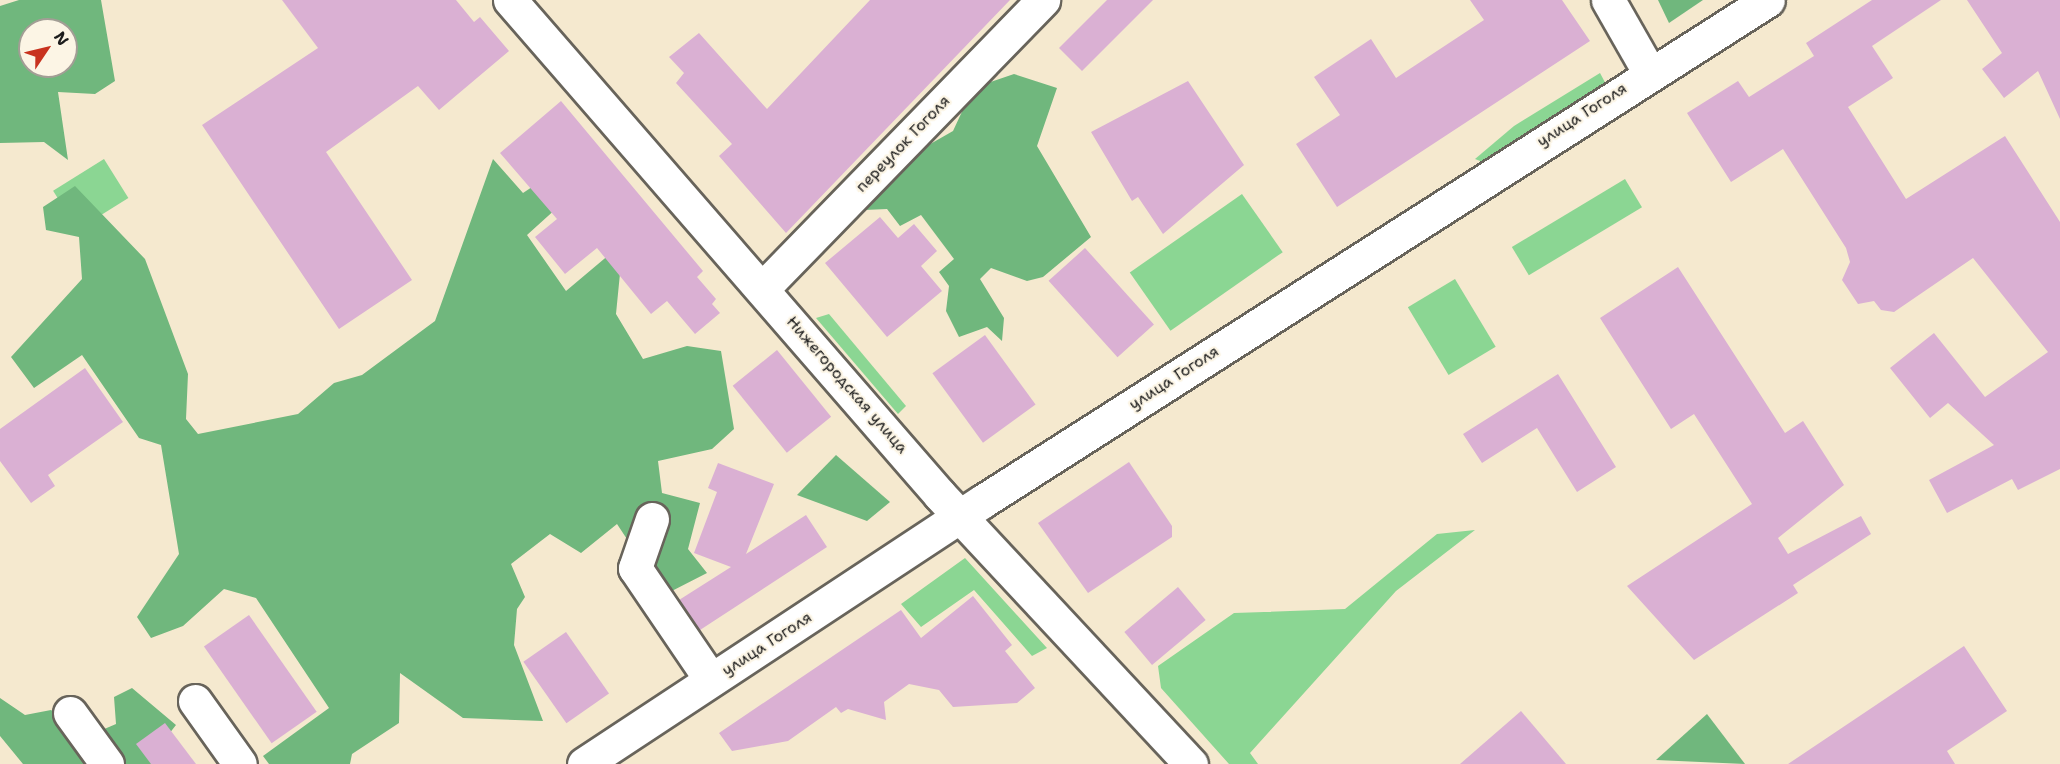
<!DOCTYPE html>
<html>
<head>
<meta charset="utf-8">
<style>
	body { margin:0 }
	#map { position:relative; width:2060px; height:764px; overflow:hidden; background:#f5e9cf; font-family:"Shantell Sans",sans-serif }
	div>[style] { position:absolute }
	.green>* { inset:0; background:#8bd693; transform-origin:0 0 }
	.forest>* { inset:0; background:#70b77d }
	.building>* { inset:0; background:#dab0d3; transform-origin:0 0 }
	.roads { filter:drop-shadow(2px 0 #68645b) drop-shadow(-2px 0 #68645b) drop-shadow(0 2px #68645b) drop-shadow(0 -2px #68645b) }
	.street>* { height:33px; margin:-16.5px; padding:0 16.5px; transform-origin:16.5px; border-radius:16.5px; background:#fff }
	span { translate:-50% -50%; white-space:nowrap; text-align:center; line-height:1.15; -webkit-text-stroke:4.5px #fcf5e5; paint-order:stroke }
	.street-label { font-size:16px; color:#1c1c1c }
	.north { position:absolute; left:18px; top:18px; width:60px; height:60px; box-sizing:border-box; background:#fcf5e5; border:2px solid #a29e95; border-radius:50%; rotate:55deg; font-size:16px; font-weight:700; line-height:24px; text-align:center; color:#1c1c1c }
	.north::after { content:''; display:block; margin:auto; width:21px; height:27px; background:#c8321e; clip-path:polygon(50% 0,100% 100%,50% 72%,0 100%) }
</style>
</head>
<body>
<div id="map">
	<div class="green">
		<i style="clip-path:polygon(1600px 73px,1608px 88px,1488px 164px,1475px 159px,1514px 126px)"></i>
		<i style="left:104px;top:159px;width:46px;height:60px;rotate:58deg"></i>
		<i style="left:1625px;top:179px;width:33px;height:132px;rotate:59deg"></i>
		<i style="left:1242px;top:194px;width:71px;height:137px;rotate:55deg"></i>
		<i style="left:1455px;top:279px;width:79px;height:55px;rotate:59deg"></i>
		<i style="clip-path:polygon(829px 314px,906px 406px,898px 414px,816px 318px)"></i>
		<i style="clip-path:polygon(1475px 530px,1396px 591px,1250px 753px,1258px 764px,1229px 764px,1161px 688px,1158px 666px,1234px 613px,1345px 609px,1437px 534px)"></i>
		<i style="clip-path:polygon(965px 558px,1047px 648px,1032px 656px,974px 590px,921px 627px,901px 604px)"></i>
	</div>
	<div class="forest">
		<i style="clip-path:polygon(evenodd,19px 0,101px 0,115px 81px,95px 94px,58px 92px,68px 160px,44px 142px,0 143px,0 6px,19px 0,30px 30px,66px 30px,66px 66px,30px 66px,30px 30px)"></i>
		<i style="clip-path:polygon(1658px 0,1703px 0,1669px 23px)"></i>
		<i style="clip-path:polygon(1014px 74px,1057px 88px,1037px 146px,1091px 237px,1043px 277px,1027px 281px,991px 268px,980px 279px,1004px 318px,1002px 341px,987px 327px,959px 337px,946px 311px,949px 286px,939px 272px,954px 259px,921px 215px,900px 226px,887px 209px,864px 210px,918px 151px,953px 131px,973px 88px)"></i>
		<i style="clip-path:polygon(493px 159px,523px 193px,553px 173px,579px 188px,527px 235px,566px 291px,623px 243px,616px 314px,643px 359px,687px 346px,721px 351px,734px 429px,712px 449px,658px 461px,662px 493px,700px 503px,688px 549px,707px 573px,664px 595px,617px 524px,581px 553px,550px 534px,511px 564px,525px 597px,517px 609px,514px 645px,543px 721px,463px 718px,400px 673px,399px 723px,352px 754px,350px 764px,269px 764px,263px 756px,329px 708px,256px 598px,224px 589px,183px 626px,151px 638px,137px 617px,179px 554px,161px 445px,139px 438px,82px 355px,34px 388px,11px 357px,82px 279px,79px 237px,46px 230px,43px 207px,75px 186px,145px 259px,188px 374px,186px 419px,198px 434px,298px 414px,334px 383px,362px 375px,435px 321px)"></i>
		<i style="clip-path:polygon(836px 455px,890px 502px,867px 521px,797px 495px)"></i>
		<i style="clip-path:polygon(132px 688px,176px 725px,154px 753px,153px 764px,23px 764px,0 736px,0 698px,25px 715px,51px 710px,88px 736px,116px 724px,114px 697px)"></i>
		<i style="clip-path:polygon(1707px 714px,1745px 764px,1656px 760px)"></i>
	</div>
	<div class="building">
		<i style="clip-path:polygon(282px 0,456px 0,474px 22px,480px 17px,509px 51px,439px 110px,418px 86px,326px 152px,412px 280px,339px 329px,202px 125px,318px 48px)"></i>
		<i style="clip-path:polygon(870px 0,1010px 0,786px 233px,719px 156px,732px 144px,676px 83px,684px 73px,669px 57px,699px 33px,767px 109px)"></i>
		<i style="clip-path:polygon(1107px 0,1153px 0,1082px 71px,1059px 48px)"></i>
		<i style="clip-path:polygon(1470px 0,1562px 0,1590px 41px,1337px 207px,1296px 144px,1340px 115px,1314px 77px,1371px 39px,1396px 78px,1484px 20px)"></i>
		<i style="clip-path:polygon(1872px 0,1941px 0,1872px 46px,1893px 78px,1848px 107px,1906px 199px,2005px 136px,2060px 222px,2060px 469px,2018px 490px,2012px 479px,1947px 513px,1929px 480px,1994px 445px,1948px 403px,1930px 418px,1890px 368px,1934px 333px,1985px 397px,2048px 352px,1973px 258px,1894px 312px,1881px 310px,1874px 301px,1858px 304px,1842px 280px,1850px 262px,1846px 248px,1783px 149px,1731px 182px,1687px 113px,1738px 81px,1749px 97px,1814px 56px,1806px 43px)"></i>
		<i style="clip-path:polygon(1967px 0,2060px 0,2060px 119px,2038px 71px,2004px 98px,1982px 69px,2002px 53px)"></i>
		<i style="clip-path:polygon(1188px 81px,1244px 165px,1163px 234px,1138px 197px,1132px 201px,1091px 132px)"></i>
		<i style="clip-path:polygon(561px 101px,703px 271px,697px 277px,716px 299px,712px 304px,720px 313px,695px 334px,667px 301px,651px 314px,597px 248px,565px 274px,535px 237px,557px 219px,500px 153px)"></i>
		<i style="clip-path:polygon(880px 217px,898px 238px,914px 224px,937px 251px,921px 266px,942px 291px,887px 337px,825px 263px)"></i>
		<i style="left:1085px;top:248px;width:103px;height:49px;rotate:48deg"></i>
		<i style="clip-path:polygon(1678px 267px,1785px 433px,1803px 421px,1844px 485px,1778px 538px,1788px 554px,1861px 516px,1871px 534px,1793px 585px,1798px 593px,1694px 660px,1627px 586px,1752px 504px,1694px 414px,1671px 429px,1600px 318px)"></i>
		<i style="left:985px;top:335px;width:86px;height:65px;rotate:54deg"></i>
		<i style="left:777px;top:350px;width:86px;height:57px;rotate:51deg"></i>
		<i style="clip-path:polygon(85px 368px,123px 422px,48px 475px,55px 486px,31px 503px,0 461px,0 429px)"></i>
		<i style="clip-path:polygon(1558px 374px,1616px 467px,1577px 492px,1537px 428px,1482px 463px,1463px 434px)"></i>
		<i style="clip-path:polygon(1129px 462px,1172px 526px,1172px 537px,1088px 593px,1038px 523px)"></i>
		<i style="clip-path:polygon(718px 463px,774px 484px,746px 554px,806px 515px,827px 547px,700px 630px,679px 600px,731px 567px,694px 553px,717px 492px,708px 488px)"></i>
		<i style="left:1178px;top:587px;width:43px;height:70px;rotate:50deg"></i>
		<i style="clip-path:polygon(973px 596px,1012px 645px,1005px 651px,1035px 688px,1017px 703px,953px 707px,939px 690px,909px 684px,884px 702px,886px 720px,848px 709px,841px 713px,836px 707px,788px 741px,732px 751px,719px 733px,901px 610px,921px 638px)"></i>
		<i style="left:249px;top:615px;width:118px;height:55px;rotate:55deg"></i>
		<i style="left:566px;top:632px;width:75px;height:52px;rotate:55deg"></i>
		<i style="clip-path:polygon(1964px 646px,2007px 711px,1947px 751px,1955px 764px,1788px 764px)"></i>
		<i style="clip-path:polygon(1521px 711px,1566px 764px,1460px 764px)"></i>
		<i style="clip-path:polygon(165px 723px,196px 764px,151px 764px,136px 744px)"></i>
	</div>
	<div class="roads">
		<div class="street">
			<i style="left:510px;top:0;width:656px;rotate:49.02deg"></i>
			<i style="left:940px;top:495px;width:368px;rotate:47deg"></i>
			<i style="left:1608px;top:0;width:83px;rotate:60.3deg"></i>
			<i style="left:763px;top:288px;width:402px;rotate:-45.8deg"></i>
			<i style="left:652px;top:519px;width:52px;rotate:109.1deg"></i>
			<i style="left:635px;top:568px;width:135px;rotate:55.8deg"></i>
			<i style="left:195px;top:701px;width:77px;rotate:54.5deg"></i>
			<i style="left:70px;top:713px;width:63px;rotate:54deg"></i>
			<i style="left:584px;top:764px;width:478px;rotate:-33.4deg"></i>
			<i style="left:983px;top:501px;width:931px;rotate:-32.55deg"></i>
		</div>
	</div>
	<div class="street-label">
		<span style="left:1582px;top:115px;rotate:-33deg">улица Гоголя</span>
		<span style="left:903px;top:144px;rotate:-46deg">переулок Гоголя</span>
		<span style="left:1174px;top:378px;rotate:-33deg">улица Гоголя</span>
		<span style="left:847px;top:385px;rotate:49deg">Нижегородская улица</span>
		<span style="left:767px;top:644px;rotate:-33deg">улица Гоголя</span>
	</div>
	<div class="north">N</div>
</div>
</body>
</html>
